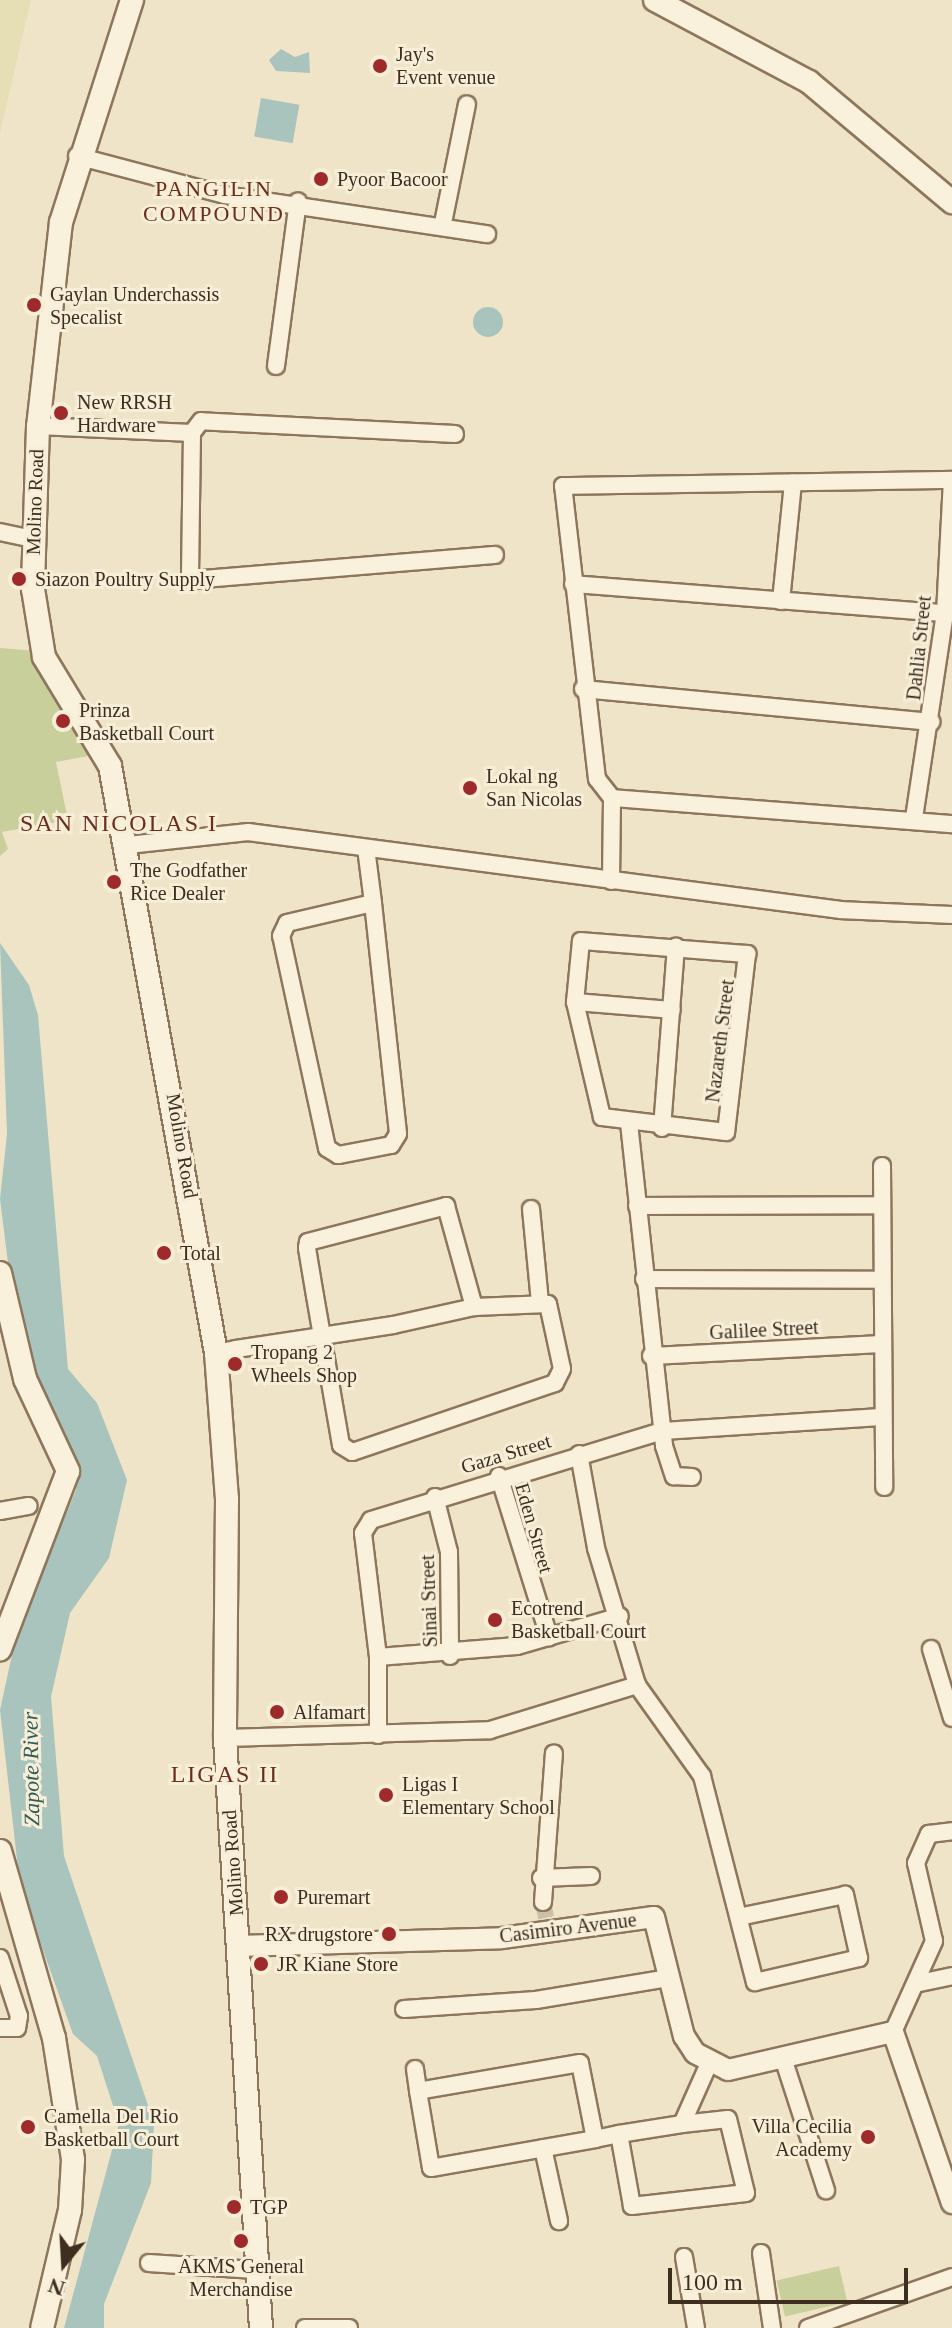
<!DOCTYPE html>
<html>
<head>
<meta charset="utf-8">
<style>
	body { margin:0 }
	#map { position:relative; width:952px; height:2328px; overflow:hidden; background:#f0e4c8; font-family:"Times New Roman",serif }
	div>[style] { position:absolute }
	.farmland>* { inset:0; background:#e6deb5 }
	.green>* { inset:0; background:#c9cf9b; transform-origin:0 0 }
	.water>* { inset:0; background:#a9c4bc; transform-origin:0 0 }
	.round { border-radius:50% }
	.minor-tunnel>* { height:16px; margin-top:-8px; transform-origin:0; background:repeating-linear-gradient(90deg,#ccc0a6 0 16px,transparent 0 24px) }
	.roads { filter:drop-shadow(2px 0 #8d765c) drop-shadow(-2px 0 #8d765c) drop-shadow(0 2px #8d765c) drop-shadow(0 -2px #8d765c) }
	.minor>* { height:16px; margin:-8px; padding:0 8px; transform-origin:8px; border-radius:8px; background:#faf1dc }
	.tertiary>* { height:20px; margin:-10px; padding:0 10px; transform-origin:10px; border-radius:10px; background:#faf1dc }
	.secondary>* { height:22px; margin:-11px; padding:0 11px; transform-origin:11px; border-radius:11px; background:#faf1dc }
	.dots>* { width:22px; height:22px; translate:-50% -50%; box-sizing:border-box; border:4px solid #f7eed8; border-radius:50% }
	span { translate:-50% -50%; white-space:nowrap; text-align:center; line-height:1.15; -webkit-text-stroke:6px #f7eed8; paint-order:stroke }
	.poi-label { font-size:20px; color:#3d2e20 }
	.left { translate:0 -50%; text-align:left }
	.right { translate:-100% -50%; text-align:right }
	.street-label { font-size:20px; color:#3d2e20 }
	.neighbourhood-label { font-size:22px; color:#6b2e1e; letter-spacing:2px }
	.water-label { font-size:22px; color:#2f5d5a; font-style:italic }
	.quarter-label { font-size:24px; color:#6b2e1e; letter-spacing:2px }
	.north { position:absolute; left:24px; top:2224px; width:80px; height:80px; -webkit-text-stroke:6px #f7eed8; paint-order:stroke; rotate:198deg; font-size:22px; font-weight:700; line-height:32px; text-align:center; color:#3d2e20 }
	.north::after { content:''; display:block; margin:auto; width:28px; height:36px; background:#3d2e20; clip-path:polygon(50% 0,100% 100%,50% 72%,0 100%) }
	.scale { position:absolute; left:668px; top:2268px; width:240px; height:36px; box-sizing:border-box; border:4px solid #3d2e20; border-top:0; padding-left:10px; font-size:24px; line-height:28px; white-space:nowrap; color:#3d2e20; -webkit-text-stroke:6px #f7eed8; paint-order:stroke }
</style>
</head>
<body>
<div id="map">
	<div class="farmland">
		<i style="clip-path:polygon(0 0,31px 0,0 133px)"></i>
	</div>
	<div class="green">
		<i style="clip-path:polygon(0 648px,37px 651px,99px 754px,56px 762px,68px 820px,2px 832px,8px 849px,0 856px)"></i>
		<i style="left:839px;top:2266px;width:37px;height:64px;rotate:77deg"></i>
	</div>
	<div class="water">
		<i style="clip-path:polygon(281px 49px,295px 57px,309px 52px,310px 73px,276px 71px,269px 60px)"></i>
		<i style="left:261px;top:98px;width:39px;height:39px;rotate:10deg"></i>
		<i class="round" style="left:473px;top:307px;width:30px;height:30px"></i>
		<i style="clip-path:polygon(0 943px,29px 985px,38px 1015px,68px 1369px,97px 1403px,127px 1480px,109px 1558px,70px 1613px,51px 1697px,64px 1856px,154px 2123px,151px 2183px,104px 2304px,104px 2328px,64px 2328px,119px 2124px,97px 2056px,73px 2034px,20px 1886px,0 1710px,17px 1632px,76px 1490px,77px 1471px,36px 1380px,8px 1263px,0 1199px,7px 1134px)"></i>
	</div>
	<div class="minor-tunnel">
		<i style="left:543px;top:1902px;width:20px;rotate:79deg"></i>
	</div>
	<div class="roads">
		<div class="minor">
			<i style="left:77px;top:156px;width:153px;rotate:14.8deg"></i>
			<i style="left:225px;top:195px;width:265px;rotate:8.5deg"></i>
			<i style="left:443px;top:223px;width:121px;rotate:-78.6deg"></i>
			<i style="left:276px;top:366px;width:166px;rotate:-82.4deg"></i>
			<i style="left:38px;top:426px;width:154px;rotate:2.6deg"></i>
			<i style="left:455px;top:434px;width:254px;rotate:-177.1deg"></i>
			<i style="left:201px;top:421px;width:15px;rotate:127deg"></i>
			<i style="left:192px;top:433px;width:147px;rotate:90.8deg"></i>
			<i style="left:190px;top:580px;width:306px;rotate:-4.7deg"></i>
			<i style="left:0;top:532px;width:34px;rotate:12deg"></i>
			<i style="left:573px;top:584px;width:373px;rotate:4.5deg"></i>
			<i style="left:781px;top:601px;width:119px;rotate:-84.2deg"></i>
			<i style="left:583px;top:689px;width:350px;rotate:5.4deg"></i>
			<i style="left:612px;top:798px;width:341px;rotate:4.4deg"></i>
			<i style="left:128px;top:845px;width:121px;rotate:-6.2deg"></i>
			<i style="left:248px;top:832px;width:598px;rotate:7.49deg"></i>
			<i style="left:841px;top:910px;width:111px;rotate:2.6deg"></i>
			<i style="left:366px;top:848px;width:55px;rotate:82.7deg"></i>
			<i style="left:373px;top:903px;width:232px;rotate:83.8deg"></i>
			<i style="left:398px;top:1134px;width:13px;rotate:122deg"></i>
			<i style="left:391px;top:1145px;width:54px;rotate:169.3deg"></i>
			<i style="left:338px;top:1155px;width:13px;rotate:-148deg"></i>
			<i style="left:327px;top:1148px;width:217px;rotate:-102.2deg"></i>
			<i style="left:281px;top:936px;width:14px;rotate:-65deg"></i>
			<i style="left:287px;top:923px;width:88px;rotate:-13.1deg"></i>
			<i style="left:611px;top:881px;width:83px;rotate:-89.3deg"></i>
			<i style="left:612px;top:798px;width:24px;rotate:-128deg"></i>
			<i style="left:597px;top:779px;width:295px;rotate:-96.6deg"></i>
			<i style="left:563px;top:486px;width:389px;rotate:-0.9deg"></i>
			<i style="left:952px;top:480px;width:133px;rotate:93deg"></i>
			<i style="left:945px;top:613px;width:208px;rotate:98.6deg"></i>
			<i style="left:581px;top:941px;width:167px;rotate:4.5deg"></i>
			<i style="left:747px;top:954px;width:179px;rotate:96.7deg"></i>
			<i style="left:726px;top:1132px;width:125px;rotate:-173.1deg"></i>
			<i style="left:602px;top:1117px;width:118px;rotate:-103.2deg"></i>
			<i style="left:575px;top:1002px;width:61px;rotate:-84.4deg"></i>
			<i style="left:575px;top:1002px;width:97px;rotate:4.7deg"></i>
			<i style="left:629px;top:1123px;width:325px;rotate:83.8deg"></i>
			<i style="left:664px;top:1446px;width:32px;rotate:72deg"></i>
			<i style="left:674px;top:1476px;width:18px;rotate:3deg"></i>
			<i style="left:662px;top:1128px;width:182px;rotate:-85.6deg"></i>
			<i style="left:882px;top:1166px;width:321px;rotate:89.6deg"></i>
			<i style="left:637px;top:1206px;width:242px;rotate:-0.2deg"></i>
			<i style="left:531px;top:1209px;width:93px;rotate:84.5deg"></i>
			<i style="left:644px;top:1279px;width:234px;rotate:0.2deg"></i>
			<i style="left:216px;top:1353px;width:20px;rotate:-11deg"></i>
			<i style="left:236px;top:1349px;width:87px;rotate:-8.6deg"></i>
			<i style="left:322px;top:1336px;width:72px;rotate:-8.8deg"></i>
			<i style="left:393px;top:1325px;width:83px;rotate:-12.5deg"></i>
			<i style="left:474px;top:1307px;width:74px;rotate:-2.3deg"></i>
			<i style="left:548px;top:1304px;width:66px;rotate:77.8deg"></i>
			<i style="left:562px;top:1369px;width:16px;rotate:117deg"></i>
			<i style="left:555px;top:1383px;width:214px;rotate:161.2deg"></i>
			<i style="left:352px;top:1452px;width:13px;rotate:-148deg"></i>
			<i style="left:341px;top:1445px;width:111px;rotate:-99.9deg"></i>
			<i style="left:322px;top:1336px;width:41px;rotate:-99.9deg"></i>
			<i style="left:315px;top:1296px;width:49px;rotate:-99.5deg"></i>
			<i style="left:307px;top:1248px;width:6px;rotate:-81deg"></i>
			<i style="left:308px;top:1242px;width:143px;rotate:-14.6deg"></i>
			<i style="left:446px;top:1206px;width:105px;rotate:74.5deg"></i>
			<i style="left:651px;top:1356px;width:227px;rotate:-3deg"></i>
			<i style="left:579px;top:1454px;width:96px;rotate:79.7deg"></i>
			<i style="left:596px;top:1548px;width:143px;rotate:73.3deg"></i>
			<i style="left:499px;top:1476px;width:169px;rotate:72.7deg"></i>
			<i style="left:435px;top:1497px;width:57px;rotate:75.7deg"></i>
			<i style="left:449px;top:1552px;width:104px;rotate:89.4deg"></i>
			<i style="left:0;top:1511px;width:29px;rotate:-10deg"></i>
			<i style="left:931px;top:1649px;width:72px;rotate:73.1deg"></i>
			<i style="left:378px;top:1657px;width:139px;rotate:-4.5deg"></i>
			<i style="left:517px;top:1646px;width:107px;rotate:-16.2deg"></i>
			<i style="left:637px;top:1685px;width:112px;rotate:54.5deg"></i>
			<i style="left:702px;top:1776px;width:213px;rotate:75.6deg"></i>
			<i style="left:755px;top:1982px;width:107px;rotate:-13deg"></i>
			<i style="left:859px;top:1958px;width:65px;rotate:-102.5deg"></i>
			<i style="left:845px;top:1895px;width:108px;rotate:168.3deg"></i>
			<i style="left:378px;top:1735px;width:78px;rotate:-90deg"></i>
			<i style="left:378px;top:1657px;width:125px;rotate:-96.9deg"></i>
			<i style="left:363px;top:1533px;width:15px;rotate:-58deg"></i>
			<i style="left:371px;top:1520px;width:305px;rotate:-17deg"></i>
			<i style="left:663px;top:1431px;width:218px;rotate:-3.7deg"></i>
			<i style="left:225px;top:1738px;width:265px;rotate:-1.7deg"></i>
			<i style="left:490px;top:1730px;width:154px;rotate:-17deg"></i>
			<i style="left:541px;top:1878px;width:50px;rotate:-2.3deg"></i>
			<i style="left:543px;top:1902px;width:149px;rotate:-85.8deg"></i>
			<i style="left:0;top:1958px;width:61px;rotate:71.9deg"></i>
			<i style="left:19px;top:2016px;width:12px;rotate:99deg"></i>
			<i style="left:17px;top:2028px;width:17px;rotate:180deg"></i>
			<i style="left:915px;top:1984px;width:38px;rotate:-12deg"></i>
			<i style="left:404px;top:2009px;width:132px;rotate:-3.9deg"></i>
			<i style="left:536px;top:2000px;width:135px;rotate:-9.4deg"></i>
			<i style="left:893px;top:2032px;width:100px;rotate:-65.7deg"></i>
			<i style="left:934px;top:1941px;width:80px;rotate:-103deg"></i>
			<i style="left:916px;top:1863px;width:32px;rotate:-66deg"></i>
			<i style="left:929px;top:1834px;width:23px;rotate:-7deg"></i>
			<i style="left:784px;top:2061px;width:136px;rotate:72deg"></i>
			<i style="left:415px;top:2069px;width:22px;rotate:82deg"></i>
			<i style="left:682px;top:2124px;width:69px;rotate:-66deg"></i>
			<i style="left:595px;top:2139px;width:77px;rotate:-101.2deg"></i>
			<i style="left:580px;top:2063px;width:164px;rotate:170.2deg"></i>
			<i style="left:418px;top:2091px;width:78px;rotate:80.4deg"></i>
			<i style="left:431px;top:2168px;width:167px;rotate:-10deg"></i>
			<i style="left:595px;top:2139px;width:25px;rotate:-12deg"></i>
			<i style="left:619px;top:2134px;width:64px;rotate:-9deg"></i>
			<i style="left:682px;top:2124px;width:46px;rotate:-6.2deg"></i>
			<i style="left:728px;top:2119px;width:76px;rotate:76.3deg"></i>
			<i style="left:746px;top:2193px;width:115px;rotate:173.5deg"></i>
			<i style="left:632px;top:2206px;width:73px;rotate:-100.2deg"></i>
			<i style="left:543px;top:2148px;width:75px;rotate:77.6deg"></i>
			<i style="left:761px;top:2253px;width:76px;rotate:81.7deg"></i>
			<i style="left:684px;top:2257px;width:72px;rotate:80.4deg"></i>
			<i style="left:149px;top:2263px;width:106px;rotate:3.8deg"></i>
			<i style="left:305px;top:2328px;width:44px"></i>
			<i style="left:808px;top:2328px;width:153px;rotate:-19.5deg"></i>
		</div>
		<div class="tertiary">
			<i style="left:238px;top:1946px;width:264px;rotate:-1.7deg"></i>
			<i style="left:502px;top:1938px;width:153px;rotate:-7.9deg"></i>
			<i style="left:654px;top:1917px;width:123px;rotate:75.9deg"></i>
			<i style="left:684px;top:2036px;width:20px;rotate:57deg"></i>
			<i style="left:695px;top:2053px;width:37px;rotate:27deg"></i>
			<i style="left:728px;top:2070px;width:169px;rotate:-13deg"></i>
			<i style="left:893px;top:2032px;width:181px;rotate:71deg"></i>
		</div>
		<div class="secondary">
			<i style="left:132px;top:0;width:233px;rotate:107.7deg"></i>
			<i style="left:61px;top:222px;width:205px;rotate:96.4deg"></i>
			<i style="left:38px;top:426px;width:163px;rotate:91.8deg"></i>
			<i style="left:33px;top:589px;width:69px;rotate:80.8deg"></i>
			<i style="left:44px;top:657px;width:127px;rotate:58.8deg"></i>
			<i style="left:110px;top:766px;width:596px;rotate:79.76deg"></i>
			<i style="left:216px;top:1353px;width:146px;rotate:85.7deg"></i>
			<i style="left:227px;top:1499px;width:239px;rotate:90.5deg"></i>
			<i style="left:225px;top:1738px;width:591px;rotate:86.51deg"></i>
			<i style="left:655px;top:0;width:174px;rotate:28deg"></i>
			<i style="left:809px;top:82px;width:187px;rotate:40deg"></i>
			<i style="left:0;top:1273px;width:109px;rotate:76.7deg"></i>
			<i style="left:25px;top:1379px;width:102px;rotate:64.9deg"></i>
			<i style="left:68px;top:1471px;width:191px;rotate:110.9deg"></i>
			<i style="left:0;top:1851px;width:195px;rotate:73.9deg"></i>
			<i style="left:54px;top:2038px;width:123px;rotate:81.1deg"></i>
			<i style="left:73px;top:2160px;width:50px;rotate:93.4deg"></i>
			<i style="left:70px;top:2210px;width:121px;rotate:103.3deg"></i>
		</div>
	</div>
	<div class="dots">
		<i style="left:380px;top:66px;background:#9e2a2b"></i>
		<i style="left:321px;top:179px;background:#9e2a2b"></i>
		<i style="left:34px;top:305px;background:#9e2a2b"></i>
		<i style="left:61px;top:413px;background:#9e2a2b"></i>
		<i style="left:19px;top:579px;background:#9e2a2b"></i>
		<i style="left:63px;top:721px;background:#9e2a2b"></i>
		<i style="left:470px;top:788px;background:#9e2a2b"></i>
		<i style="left:114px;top:882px;background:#9e2a2b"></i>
		<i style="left:164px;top:1253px;background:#9e2a2b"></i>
		<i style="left:235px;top:1364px;background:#9e2a2b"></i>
		<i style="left:495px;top:1620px;background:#9e2a2b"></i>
		<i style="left:277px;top:1712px;background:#9e2a2b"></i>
		<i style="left:386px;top:1795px;background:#9e2a2b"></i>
		<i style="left:281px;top:1897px;background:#9e2a2b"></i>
		<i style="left:389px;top:1934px;background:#9e2a2b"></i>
		<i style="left:261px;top:1964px;background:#9e2a2b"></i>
		<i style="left:28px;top:2127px;background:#9e2a2b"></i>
		<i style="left:868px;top:2137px;background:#9e2a2b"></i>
		<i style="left:234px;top:2207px;background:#9e2a2b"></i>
		<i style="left:241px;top:2241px;background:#9e2a2b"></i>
	</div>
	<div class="poi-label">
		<span class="left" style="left:396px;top:66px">Jay's<br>Event venue</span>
		<span class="left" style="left:337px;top:179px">Pyoor Bacoor</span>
		<span class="left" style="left:50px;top:306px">Gaylan Underchassis<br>Specalist</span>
		<span class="left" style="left:77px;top:414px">New RRSH<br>Hardware</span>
		<span class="left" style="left:35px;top:579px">Siazon Poultry Supply</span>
		<span class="left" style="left:79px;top:722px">Prinza<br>Basketball Court</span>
		<span class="left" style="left:486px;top:788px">Lokal ng<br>San Nicolas</span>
		<span class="left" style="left:130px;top:882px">The Godfather<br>Rice Dealer</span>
		<span class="left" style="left:180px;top:1253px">Total</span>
		<span class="left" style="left:251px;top:1364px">Tropang 2<br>Wheels Shop</span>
		<span class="left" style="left:511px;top:1620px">Ecotrend<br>Basketball Court</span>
		<span class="left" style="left:293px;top:1712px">Alfamart</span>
		<span class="left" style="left:402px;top:1796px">Ligas I<br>Elementary School</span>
		<span class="left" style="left:297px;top:1897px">Puremart</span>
		<span class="right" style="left:373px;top:1934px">RX drugstore</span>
		<span class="left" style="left:277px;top:1964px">JR Kiane Store</span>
		<span class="left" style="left:44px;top:2128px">Camella Del Rio<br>Basketball Court</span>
		<span class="right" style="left:852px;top:2138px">Villa Cecilia<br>Academy</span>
		<span class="left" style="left:250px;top:2207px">TGP</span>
		<span style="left:241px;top:2278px">AKMS General<br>Merchandise</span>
	</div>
	<div class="street-label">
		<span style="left:35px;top:502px;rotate:-88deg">Molino Road</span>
		<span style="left:919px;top:648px;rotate:-84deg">Dahlia Street</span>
		<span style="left:720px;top:1041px;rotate:-83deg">Nazareth Street</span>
		<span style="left:182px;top:1146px;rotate:80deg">Molino Road</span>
		<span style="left:764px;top:1330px;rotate:-3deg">Galilee Street</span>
		<span style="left:506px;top:1454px;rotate:-17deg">Gaza Street</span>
		<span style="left:534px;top:1528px;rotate:74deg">Eden Street</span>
		<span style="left:429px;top:1601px;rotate:-92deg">Sinai Street</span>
		<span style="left:233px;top:1863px;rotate:-94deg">Molino Road</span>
		<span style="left:568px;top:1928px;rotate:-7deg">Casimiro Avenue</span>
	</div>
	<div class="neighbourhood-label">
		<span style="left:214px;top:201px">PANGILIN<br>COMPOUND</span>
	</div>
	<div class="water-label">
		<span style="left:31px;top:1769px;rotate:-91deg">Zapote River</span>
	</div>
	<div class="quarter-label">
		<span style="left:119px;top:824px">SAN NICOLAS I</span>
		<span style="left:225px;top:1775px">LIGAS II</span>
	</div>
	<div class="north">N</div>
	<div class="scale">100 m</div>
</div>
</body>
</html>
